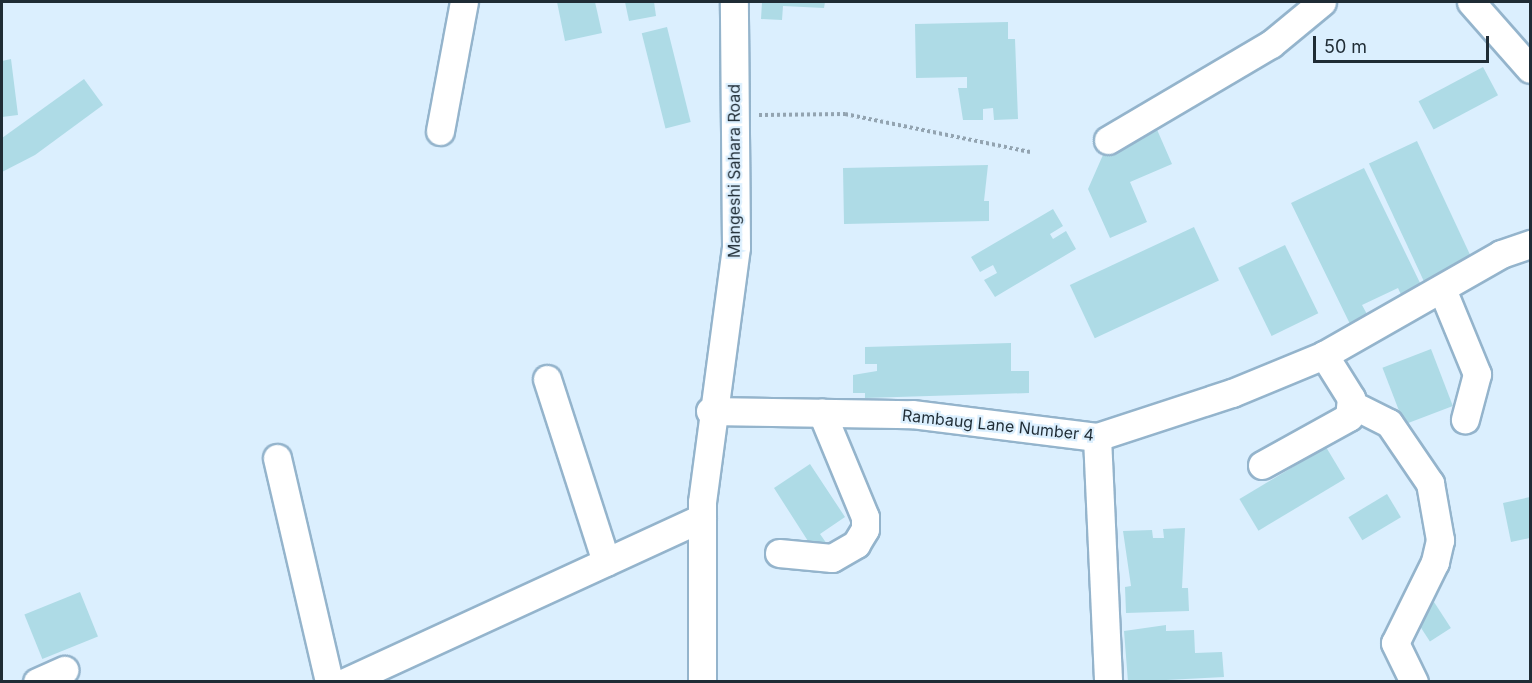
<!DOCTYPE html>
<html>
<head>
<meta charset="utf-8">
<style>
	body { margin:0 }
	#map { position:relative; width:1532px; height:683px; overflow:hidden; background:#dbeffe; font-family:Inter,sans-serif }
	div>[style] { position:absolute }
	.building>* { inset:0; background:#aedbe6; transform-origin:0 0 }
	.path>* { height:4px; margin-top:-2px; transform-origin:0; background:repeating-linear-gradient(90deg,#93a4b1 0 3px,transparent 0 6px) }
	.roads { filter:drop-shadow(2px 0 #94b4cc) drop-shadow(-2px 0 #94b4cc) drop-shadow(0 2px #94b4cc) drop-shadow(0 -2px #94b4cc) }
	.minor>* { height:27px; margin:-13.5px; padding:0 13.5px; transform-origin:13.5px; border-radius:13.5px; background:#fff }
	span { translate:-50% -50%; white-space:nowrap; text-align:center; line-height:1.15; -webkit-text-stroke:4.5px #dbeffe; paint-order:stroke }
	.street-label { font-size:16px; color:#1f2c35 }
	.frame { position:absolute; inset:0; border:3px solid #1f2c35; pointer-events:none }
	.scale { position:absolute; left:1313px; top:36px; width:176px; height:27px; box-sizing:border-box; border:3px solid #1f2c35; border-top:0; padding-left:8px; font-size:18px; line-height:21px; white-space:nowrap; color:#1f2c35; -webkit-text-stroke:4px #dbeffe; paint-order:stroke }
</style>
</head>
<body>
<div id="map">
	<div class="building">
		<i style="clip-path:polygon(557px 2px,595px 2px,602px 33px,565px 41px)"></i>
		<i style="clip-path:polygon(625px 2px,654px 2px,656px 16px,629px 21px)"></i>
		<i style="clip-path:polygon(762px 2px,825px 2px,824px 8px,783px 6px,782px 20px,761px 19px)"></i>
		<i style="clip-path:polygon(1008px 22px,1008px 39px,1015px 39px,1018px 119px,994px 120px,993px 108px,983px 109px,983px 120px,963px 120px,958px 88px,967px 88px,967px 77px,916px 78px,915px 24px)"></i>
		<i style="left:667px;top:27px;width:98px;height:26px;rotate:76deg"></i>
		<i style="clip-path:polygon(11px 59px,18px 115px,2px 117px,2px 61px)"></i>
		<i style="left:1483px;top:67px;width:32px;height:73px;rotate:62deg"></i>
		<i style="clip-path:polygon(84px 79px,103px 105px,35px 155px,2px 172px,2px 138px)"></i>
		<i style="clip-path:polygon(1155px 125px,1172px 164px,1130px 182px,1147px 222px,1110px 238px,1088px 189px,1106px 148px)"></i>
		<i style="left:1417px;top:141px;width:135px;height:53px;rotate:65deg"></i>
		<i style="clip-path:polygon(988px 165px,984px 201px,989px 201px,989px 221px,844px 224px,843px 168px)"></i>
		<i style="clip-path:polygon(1364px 168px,1423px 289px,1403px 299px,1398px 288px,1362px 305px,1368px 316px,1350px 324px,1291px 203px)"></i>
		<i style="clip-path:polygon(1053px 209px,1063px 226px,1050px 234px,1053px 239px,1066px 231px,1076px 249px,995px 297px,984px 280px,997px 273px,993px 265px,980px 272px,971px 257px)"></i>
		<i style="left:1194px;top:227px;width:59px;height:137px;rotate:65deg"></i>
		<i style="left:1285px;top:245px;width:76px;height:52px;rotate:64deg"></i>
		<i style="clip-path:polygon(1011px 343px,1011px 371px,1029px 371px,1029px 393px,865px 398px,865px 393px,853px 393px,853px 375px,877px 371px,877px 364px,865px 364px,865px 347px)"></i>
		<i style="left:1431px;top:349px;width:61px;height:52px;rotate:69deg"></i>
		<i style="left:1326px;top:447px;width:37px;height:101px;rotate:59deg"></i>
		<i style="clip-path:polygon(810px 464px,845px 517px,820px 534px,827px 544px,815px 552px,774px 488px)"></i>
		<i style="left:1387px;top:494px;width:27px;height:45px;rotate:59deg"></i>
		<i style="clip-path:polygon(1530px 497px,1530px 538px,1511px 542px,1503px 503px)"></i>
		<i style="clip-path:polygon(1185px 528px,1182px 588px,1188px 588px,1189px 611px,1126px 613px,1125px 587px,1131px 586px,1123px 531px,1152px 530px,1153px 538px,1164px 538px,1163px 529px)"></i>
		<i style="left:80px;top:592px;width:48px;height:60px;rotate:68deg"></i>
		<i style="left:1434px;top:602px;width:31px;height:25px;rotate:57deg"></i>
		<i style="clip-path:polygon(1166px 625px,1166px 631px,1194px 630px,1195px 653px,1222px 652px,1224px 677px,1128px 682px,1124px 631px)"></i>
	</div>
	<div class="path">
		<i style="left:759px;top:115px;width:86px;rotate:-0.7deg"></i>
		<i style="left:845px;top:114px;width:189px;rotate:11.6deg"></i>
	</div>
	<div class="roads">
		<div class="minor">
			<i style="left:1471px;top:2px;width:89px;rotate:48.6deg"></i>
			<i style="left:440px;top:131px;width:131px;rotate:-79.5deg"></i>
			<i style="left:1108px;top:140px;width:189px;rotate:-30.5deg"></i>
			<i style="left:1271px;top:44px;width:66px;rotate:-39.5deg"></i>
			<i style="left:1442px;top:289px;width:92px;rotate:67.6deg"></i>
			<i style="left:1477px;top:374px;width:47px;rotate:104.9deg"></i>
			<i style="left:547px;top:379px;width:192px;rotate:72.1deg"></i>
			<i style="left:1351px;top:404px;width:42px;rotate:26.6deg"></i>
			<i style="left:1389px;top:423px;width:73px;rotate:55.7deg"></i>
			<i style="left:1430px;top:483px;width:58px;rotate:80deg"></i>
			<i style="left:1440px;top:540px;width:23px;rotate:103deg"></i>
			<i style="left:1435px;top:562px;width:90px;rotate:116.3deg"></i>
			<i style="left:1395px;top:643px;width:43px;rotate:64deg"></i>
			<i style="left:710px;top:411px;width:202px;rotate:0.9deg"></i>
			<i style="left:912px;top:414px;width:186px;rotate:7.1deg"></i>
			<i style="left:1097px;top:437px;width:142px;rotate:-18.1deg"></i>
			<i style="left:1232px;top:393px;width:100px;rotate:-22.4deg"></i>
			<i style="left:1324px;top:355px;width:204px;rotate:-29.7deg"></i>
			<i style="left:1501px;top:254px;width:31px;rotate:-19deg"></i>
			<i style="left:1097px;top:437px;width:245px;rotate:87.4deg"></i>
			<i style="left:277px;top:458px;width:230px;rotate:76.9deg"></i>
			<i style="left:1262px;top:465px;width:99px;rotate:-28.9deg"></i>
			<i style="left:1349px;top:417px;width:19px;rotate:-84deg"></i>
			<i style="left:1351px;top:398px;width:51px;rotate:-122.1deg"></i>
			<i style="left:779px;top:553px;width:53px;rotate:5.4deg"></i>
			<i style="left:832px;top:558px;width:28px;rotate:-30deg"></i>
			<i style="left:856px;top:544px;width:17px;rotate:-59deg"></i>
			<i style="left:865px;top:529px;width:12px;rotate:-90deg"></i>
			<i style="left:865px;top:517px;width:113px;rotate:-112.5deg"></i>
			<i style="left:37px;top:682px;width:30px;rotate:-24deg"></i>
			<i style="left:345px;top:682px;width:393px;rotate:-24.7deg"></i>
			<i style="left:702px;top:682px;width:180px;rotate:-90deg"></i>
			<i style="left:702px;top:502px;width:257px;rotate:-82.4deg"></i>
			<i style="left:736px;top:247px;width:245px;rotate:-90.5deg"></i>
		</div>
	</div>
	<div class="street-label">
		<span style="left:734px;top:171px;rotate:-90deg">Mangeshi Sahara Road</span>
		<span style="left:998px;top:425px;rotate:6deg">Rambaug Lane Number 4</span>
	</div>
	<div class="frame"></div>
	<div class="scale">50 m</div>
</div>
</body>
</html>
